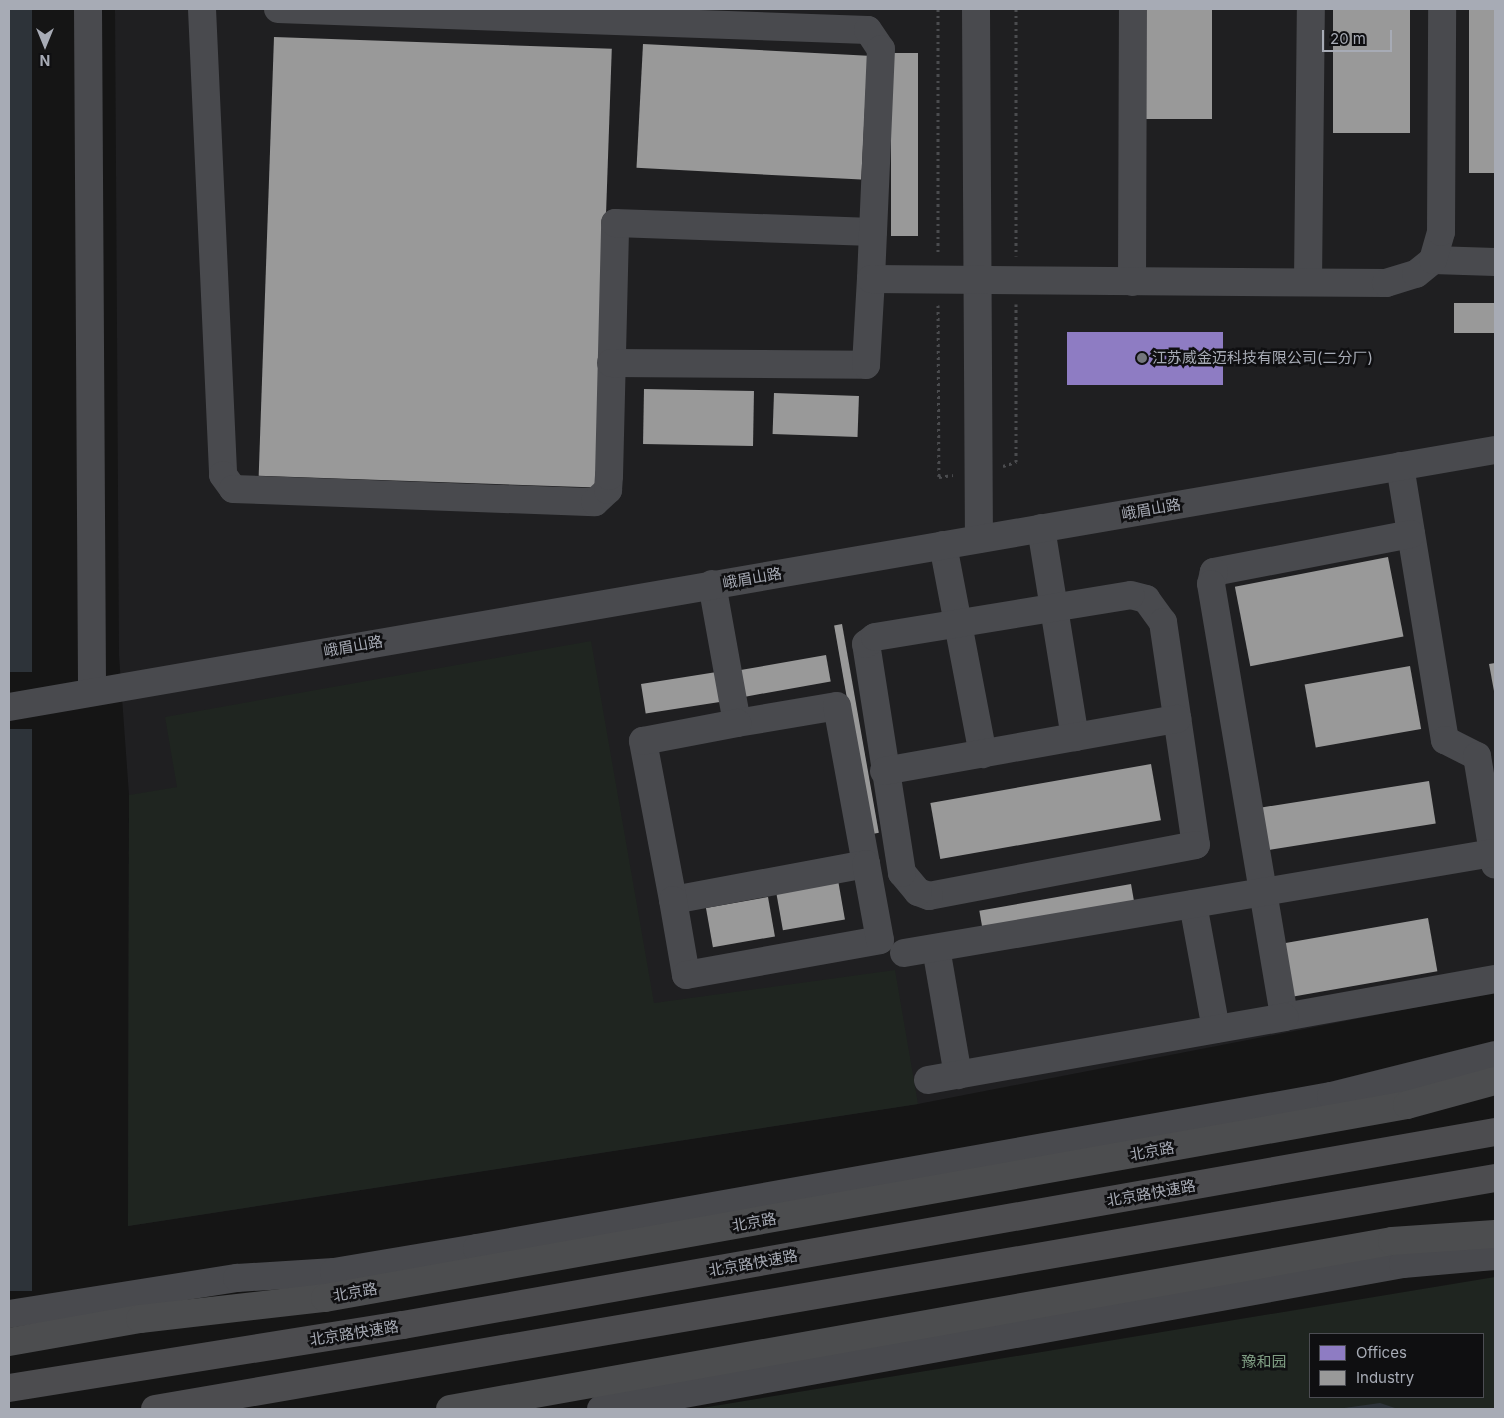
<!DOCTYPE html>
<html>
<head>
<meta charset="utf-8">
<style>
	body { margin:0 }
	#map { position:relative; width:1504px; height:1418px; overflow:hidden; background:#151515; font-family:Inter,"Noto Sans SC",sans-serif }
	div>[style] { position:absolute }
	.built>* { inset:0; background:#1f1f21 }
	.green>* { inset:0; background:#1f2520 }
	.water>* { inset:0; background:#2d3339; transform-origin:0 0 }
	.pier>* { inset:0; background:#151515; transform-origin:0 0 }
	.offices>* { inset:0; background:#8e7cc3; transform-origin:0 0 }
	.industry>* { inset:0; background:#999; transform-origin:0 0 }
	.path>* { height:3px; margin-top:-1.5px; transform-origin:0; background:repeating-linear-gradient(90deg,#4b4c4f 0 2.5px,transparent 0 6.5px) }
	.minor>* { height:28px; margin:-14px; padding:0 14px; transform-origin:14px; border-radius:14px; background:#494a4e }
	.major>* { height:28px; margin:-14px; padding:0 14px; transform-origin:14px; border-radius:14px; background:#4c4d4f }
	.highway>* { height:28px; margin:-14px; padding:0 14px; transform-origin:14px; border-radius:14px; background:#4c4c4f }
	.dots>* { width:14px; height:14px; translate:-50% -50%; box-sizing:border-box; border:2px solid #0f0f11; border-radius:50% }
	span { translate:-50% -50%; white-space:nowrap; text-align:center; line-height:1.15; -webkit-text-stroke:5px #0f0f11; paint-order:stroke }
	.poi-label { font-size:15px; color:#a7abb5 }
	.left { translate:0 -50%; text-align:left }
	.street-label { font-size:15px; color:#a7abb5 }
	.park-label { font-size:15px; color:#809e84 }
	.frame { position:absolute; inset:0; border:10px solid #a7abb5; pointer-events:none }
	.legend { position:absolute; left:1309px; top:1333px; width:175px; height:65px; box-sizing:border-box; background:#0f0f11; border:1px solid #4c4d53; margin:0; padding:6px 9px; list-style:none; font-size:15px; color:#a7abb5 }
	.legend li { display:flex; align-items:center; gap:10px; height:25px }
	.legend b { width:25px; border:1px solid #4c4d53 }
	.north { position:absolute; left:20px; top:20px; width:50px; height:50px; -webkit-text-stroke:4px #0f0f11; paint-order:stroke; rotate:180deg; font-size:14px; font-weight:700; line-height:20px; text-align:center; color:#a7abb5 }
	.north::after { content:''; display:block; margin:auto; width:18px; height:22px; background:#a7abb5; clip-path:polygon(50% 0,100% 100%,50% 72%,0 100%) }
	.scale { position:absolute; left:1322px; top:30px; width:70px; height:22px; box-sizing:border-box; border:2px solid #a7abb5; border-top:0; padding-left:6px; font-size:15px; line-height:18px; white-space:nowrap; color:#a7abb5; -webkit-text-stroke:4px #0f0f11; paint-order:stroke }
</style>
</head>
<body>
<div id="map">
	<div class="built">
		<i style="clip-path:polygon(115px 9px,1495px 9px,1495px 992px,918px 1104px,128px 1226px,129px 795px,119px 656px)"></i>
	</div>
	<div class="green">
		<i style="clip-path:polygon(591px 641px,654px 1003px,895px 970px,918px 1104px,128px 1226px,129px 795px,177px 787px,165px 717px)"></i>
		<i style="clip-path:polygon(evenodd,1495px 1277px,1495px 1409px,696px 1409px,1495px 1277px,1310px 1334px,1483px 1334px,1483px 1397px,1310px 1397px,1310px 1334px)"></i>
	</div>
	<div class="water">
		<i style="left:9px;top:9px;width:23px;height:1400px"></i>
		<i style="clip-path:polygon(1380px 1403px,1398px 1409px,1337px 1409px)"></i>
	</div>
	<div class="pier">
		<i style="left:37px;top:672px;width:57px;height:28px;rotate:90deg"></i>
		<i style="left:37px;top:1291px;width:118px;height:28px;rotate:90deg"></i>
	</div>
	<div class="offices">
		<i style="left:1067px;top:332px;width:156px;height:53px"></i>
	</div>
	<div class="industry">
		<i style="left:1146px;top:9px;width:66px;height:110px"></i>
		<i style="left:1333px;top:9px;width:77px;height:124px"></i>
		<i style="left:1469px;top:9px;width:26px;height:164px"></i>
		<i style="left:274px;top:37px;width:338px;height:439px;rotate:2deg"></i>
		<i style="left:643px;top:44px;width:225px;height:124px;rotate:3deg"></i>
		<i style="left:891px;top:53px;width:27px;height:183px"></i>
		<i style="left:1495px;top:303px;width:30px;height:41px;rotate:90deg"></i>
		<i style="left:644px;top:389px;width:110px;height:55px;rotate:1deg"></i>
		<i style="left:774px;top:393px;width:85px;height:41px;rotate:2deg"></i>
		<i style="left:1388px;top:557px;width:81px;height:156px;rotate:79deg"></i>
		<i style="left:842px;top:624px;width:212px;height:8px;rotate:80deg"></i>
		<i style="left:826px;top:655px;width:27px;height:91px;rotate:80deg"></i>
		<i style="clip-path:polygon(1495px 663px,1495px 691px,1494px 691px,1489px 664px)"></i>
		<i style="left:1410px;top:666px;width:64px;height:107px;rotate:80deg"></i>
		<i style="left:723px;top:671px;width:30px;height:83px;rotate:81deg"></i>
		<i style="left:1151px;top:764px;width:57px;height:224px;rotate:80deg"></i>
		<i style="left:1429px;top:781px;width:43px;height:180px;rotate:81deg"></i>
		<i style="left:838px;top:880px;width:40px;height:63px;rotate:80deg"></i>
		<i style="left:1131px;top:884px;width:23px;height:154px;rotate:80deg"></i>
		<i style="left:768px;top:897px;width:40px;height:63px;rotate:80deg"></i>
		<i style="left:1428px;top:918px;width:54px;height:146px;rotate:80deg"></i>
	</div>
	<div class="path">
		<i style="left:938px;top:9px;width:245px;rotate:90deg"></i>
		<i style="left:1016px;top:9px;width:247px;rotate:90deg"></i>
		<i style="left:938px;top:305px;width:172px;rotate:89.7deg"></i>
		<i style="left:939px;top:477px;width:14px;rotate:-8deg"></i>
		<i style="left:1003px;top:466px;width:14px;rotate:-17deg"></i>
		<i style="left:1016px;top:462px;width:158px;rotate:-90deg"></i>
	</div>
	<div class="minor">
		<i style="left:88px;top:9px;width:683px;rotate:89.66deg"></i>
		<i style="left:202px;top:9px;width:466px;rotate:87.4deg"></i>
		<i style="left:223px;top:475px;width:17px;rotate:54deg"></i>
		<i style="left:233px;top:489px;width:362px;rotate:2.1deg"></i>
		<i style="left:595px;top:502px;width:18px;rotate:-43deg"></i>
		<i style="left:608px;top:490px;width:14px;rotate:-86deg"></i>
		<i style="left:609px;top:476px;width:253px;rotate:-88.6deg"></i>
		<i style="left:615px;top:223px;width:258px;rotate:2deg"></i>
		<i style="left:278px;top:9px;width:590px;rotate:2.04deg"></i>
		<i style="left:868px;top:30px;width:23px;rotate:56deg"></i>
		<i style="left:881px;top:49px;width:230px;rotate:92.5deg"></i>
		<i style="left:976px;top:9px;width:530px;rotate:89.68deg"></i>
		<i style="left:1433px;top:260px;width:62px;rotate:1.8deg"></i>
		<i style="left:1132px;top:282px;width:273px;rotate:-89.8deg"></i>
		<i style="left:1308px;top:282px;width:273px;rotate:-89.4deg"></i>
		<i style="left:611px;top:363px;width:255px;rotate:0.4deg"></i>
		<i style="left:866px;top:365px;width:86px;rotate:-86.7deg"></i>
		<i style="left:871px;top:279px;width:515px;rotate:0.45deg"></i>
		<i style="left:1386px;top:283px;width:31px;rotate:-17deg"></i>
		<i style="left:1416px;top:274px;width:22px;rotate:-39deg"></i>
		<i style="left:1433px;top:260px;width:29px;rotate:-74deg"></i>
		<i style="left:1441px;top:232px;width:223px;rotate:-89.7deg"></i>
		<i style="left:1400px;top:466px;width:278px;rotate:80.7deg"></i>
		<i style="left:1445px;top:740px;width:36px;rotate:27deg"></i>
		<i style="left:1477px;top:756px;width:110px;rotate:80.6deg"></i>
		<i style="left:1041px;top:528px;width:212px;rotate:80.8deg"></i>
		<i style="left:1411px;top:534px;width:201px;rotate:169.1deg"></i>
		<i style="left:1214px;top:572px;width:12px;rotate:104deg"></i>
		<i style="left:1211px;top:584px;width:439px;rotate:80.4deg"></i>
		<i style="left:1284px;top:1017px;width:214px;rotate:-10.2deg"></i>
		<i style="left:943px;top:545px;width:213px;rotate:79.2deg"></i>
		<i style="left:712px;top:584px;width:141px;rotate:79.8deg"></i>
		<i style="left:737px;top:723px;width:101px;rotate:-9.6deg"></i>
		<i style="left:837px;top:706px;width:161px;rotate:79.6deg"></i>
		<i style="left:866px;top:864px;width:196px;rotate:169.4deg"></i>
		<i style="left:673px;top:900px;width:162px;rotate:-100.7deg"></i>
		<i style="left:643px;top:741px;width:96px;rotate:-10.8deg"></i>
		<i style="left:1131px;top:595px;width:16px;rotate:15deg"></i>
		<i style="left:1146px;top:599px;width:29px;rotate:54deg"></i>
		<i style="left:1163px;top:622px;width:225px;rotate:81.6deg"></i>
		<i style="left:1196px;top:845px;width:272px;rotate:169.2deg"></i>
		<i style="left:929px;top:896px;width:12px;rotate:-160deg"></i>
		<i style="left:918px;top:892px;width:25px;rotate:-130deg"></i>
		<i style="left:902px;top:873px;width:232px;rotate:-98.9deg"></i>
		<i style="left:866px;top:644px;width:11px;rotate:-38deg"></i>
		<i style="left:875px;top:637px;width:259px;rotate:-9.3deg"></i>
		<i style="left:9px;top:707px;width:1508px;rotate:-9.81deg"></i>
		<i style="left:884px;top:771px;width:298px;rotate:-10.1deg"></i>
		<i style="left:673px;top:900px;width:76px;rotate:80.2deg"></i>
		<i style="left:686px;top:975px;width:197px;rotate:-10.2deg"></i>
		<i style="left:880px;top:940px;width:77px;rotate:-100.4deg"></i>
		<i style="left:1193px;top:904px;width:127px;rotate:79.6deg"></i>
		<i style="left:936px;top:948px;width:129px;rotate:80.2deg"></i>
		<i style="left:904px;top:953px;width:597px;rotate:-9.64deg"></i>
		<i style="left:928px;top:1080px;width:362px;rotate:-10deg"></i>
		<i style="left:9px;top:1314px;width:231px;rotate:-9deg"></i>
		<i style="left:237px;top:1278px;width:97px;rotate:-3.5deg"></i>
		<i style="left:334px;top:1272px;width:145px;rotate:-9.5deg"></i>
		<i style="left:477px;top:1248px;width:867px;rotate:-10.09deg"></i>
		<i style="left:1331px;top:1096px;width:169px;rotate:-14deg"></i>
		<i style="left:601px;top:1409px;width:815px;rotate:-10.25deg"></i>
		<i style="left:1403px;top:1264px;width:92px;rotate:-5deg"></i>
	</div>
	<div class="major">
		<i style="left:9px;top:1342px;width:133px;rotate:-10deg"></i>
		<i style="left:140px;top:1319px;width:186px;rotate:-6.5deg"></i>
		<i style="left:325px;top:1298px;width:1099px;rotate:-10.11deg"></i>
		<i style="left:1407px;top:1105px;width:91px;rotate:-15.3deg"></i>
		<i style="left:450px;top:1409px;width:957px;rotate:-10.11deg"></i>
		<i style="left:1392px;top:1241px;width:103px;rotate:-3.9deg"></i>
	</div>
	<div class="highway">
		<i style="left:9px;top:1388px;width:399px;rotate:-9.1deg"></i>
		<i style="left:403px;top:1325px;width:1109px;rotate:-10.02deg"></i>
		<i style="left:155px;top:1409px;width:1360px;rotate:-9.78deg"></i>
	</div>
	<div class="dots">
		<i style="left:1142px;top:358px;background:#74767d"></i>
	</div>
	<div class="poi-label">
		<span class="left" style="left:1152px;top:358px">江苏威金迈科技有限公司(二分厂)</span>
	</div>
	<div class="street-label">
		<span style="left:1151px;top:509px;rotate:-10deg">峨眉山路</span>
		<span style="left:752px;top:578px;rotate:-10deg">峨眉山路</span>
		<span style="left:353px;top:646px;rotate:-10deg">峨眉山路</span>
		<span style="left:1152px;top:1151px;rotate:-10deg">北京路</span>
		<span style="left:1151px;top:1193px;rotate:-10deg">北京路快速路</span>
		<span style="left:754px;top:1222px;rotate:-10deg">北京路</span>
		<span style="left:753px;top:1263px;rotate:-10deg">北京路快速路</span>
		<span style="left:355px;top:1292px;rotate:-10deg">北京路</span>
		<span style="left:354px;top:1333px;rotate:-9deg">北京路快速路</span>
	</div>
	<div class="park-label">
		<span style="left:1264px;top:1362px">豫和园</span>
	</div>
	<div class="frame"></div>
	<ul class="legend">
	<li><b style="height:14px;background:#8e7cc3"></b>Offices</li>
	<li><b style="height:14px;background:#999"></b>Industry</li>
	</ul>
	<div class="north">N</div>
	<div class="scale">20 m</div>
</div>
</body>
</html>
